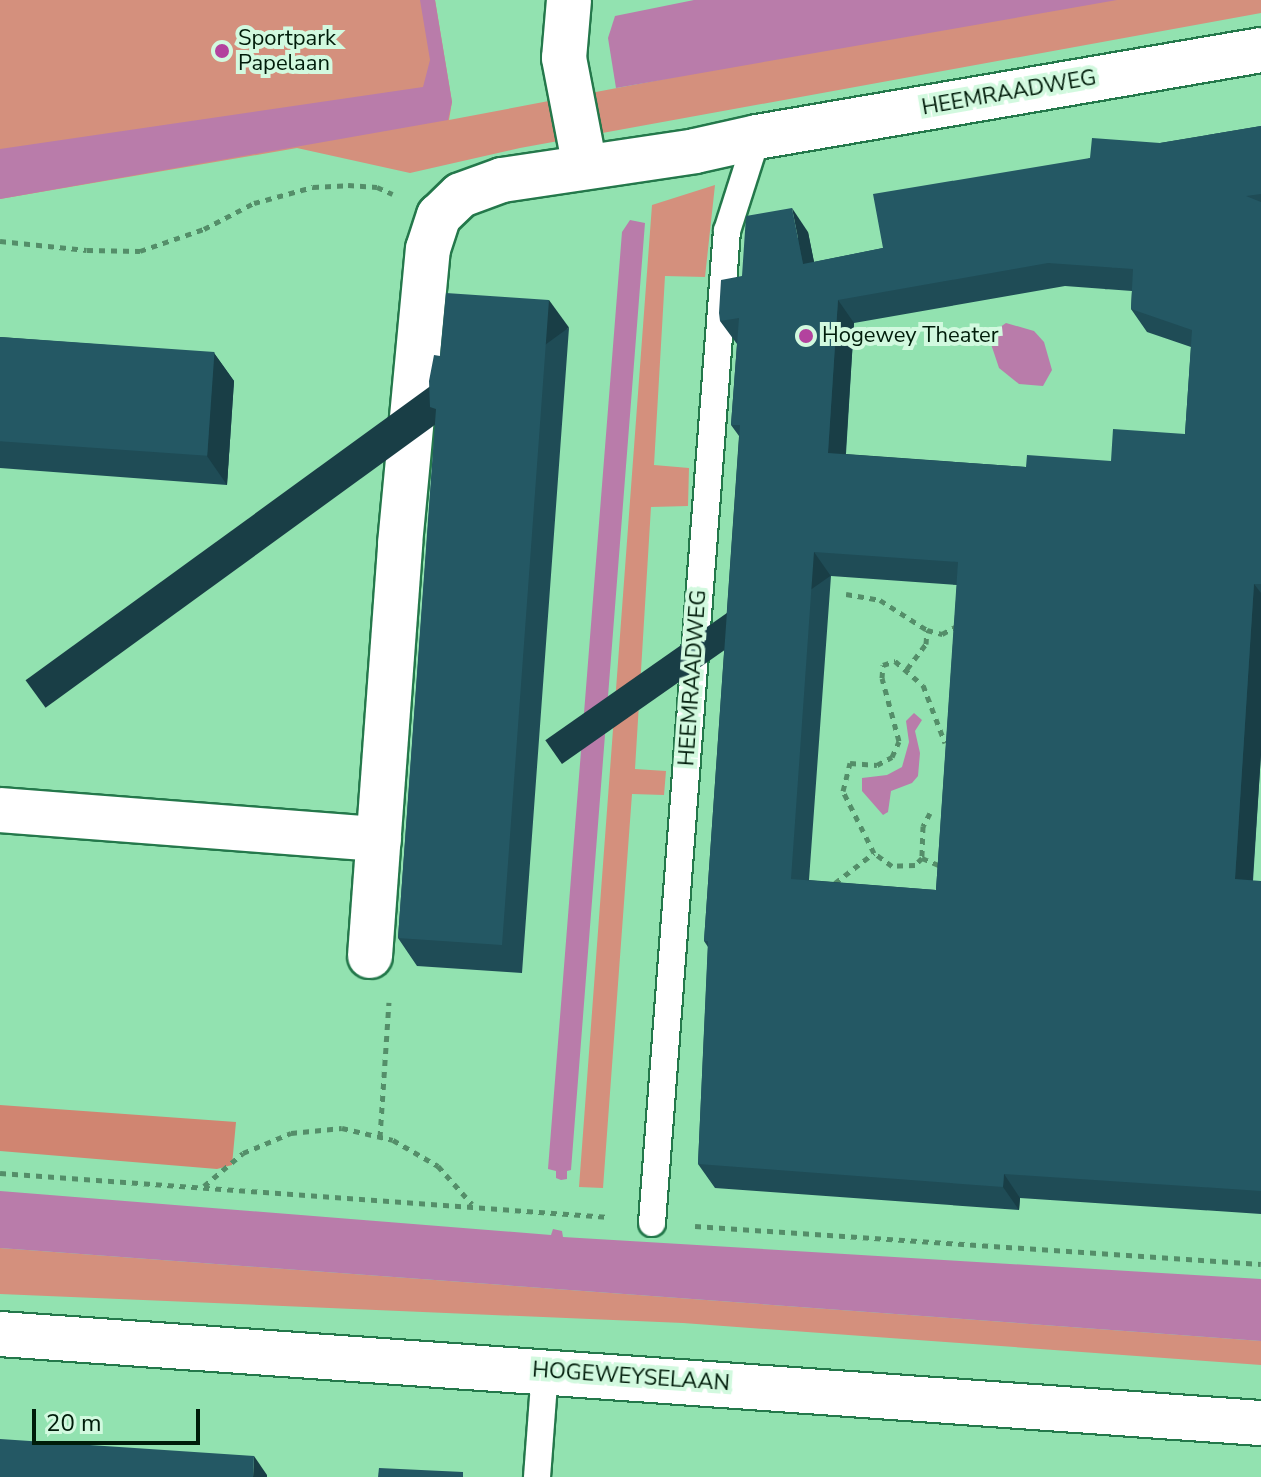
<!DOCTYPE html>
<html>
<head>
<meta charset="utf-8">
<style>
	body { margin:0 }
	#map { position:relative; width:1261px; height:1477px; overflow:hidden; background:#92e2b0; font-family:"Nunito Sans",sans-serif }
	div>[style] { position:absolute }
	.green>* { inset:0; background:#d4907d }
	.forest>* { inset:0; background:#d08571 }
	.water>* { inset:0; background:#b97caa }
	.path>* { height:5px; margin-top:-2.5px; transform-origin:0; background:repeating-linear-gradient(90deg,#548e69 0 6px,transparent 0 12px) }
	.roads { filter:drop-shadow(2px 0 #24784b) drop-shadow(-2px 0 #24784b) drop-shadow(0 2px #24784b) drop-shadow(0 -2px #24784b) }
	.lane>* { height:26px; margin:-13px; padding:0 13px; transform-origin:13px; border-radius:13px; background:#fff }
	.street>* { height:44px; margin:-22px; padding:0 22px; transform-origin:22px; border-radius:22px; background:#fff }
	.secondary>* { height:44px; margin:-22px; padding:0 22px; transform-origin:22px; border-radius:22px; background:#fff }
	.wall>* { inset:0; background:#1f4c56 }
	.shaded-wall>* { inset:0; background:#193e46; transform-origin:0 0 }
	.building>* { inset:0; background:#245864; transform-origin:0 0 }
	.dots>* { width:22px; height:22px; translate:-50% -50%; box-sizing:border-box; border:4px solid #d2f9df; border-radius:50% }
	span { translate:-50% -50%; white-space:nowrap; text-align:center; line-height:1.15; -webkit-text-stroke:8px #d2f9df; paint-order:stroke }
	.poi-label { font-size:22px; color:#001c0a }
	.left { translate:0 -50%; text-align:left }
	.street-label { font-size:22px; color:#001c0a }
	.scale { position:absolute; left:32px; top:1409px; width:168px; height:36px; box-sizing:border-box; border:4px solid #001c0a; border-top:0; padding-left:10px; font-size:24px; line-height:28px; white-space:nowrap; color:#001c0a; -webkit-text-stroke:6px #d2f9df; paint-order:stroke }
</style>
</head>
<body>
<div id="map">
	<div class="green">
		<i style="clip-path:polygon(0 0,435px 0,452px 102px,449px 120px,1079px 0,1261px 0,1261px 13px,520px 148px,410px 173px,297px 148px,0 199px)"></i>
		<i style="clip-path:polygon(715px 185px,705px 277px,665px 276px,654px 465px,689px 468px,688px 506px,651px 507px,635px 769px,666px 771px,664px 795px,632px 794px,603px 1188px,579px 1187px,652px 205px)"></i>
		<i style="clip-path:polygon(0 1248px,1261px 1341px,1261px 1365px,683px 1323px,0 1294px)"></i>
	</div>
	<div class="forest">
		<i style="clip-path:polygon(0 1105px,236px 1122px,232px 1165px,217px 1169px,0 1151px)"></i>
	</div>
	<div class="water">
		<i style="clip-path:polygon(420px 0,435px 0,452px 102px,448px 120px,0 199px,0 149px,423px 87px,430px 60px)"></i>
		<i style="clip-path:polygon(694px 0,1117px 0,616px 88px,608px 38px,615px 16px)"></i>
		<i style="clip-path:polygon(630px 220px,645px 223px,571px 1170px,567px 1171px,567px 1179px,561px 1180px,556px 1178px,556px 1171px,548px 1169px,622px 232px)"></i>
		<i style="clip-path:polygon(1006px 323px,1034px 331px,1044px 342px,1052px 370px,1043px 386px,1019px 384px,999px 368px,991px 344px,993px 332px)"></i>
		<i style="clip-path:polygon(914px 713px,922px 720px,915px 731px,920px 753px,918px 776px,912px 783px,891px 791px,888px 812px,883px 815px,862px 791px,862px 778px,887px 775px,902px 767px,909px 742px,906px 721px)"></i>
		<i style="clip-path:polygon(0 1191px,551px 1235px,553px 1229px,562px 1231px,563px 1237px,1261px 1279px,1261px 1341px,0 1248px)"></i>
	</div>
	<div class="path">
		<i style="left:0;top:241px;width:87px;rotate:5.9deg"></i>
		<i style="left:87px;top:250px;width:53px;rotate:1.1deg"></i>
		<i style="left:140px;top:251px;width:68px;rotate:-19deg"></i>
		<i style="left:204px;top:229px;width:56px;rotate:-27.5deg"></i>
		<i style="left:254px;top:203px;width:61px;rotate:-15.2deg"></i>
		<i style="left:313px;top:187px;width:35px;rotate:-3deg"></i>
		<i style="left:348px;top:185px;width:29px;rotate:4deg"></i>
		<i style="left:377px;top:187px;width:17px;rotate:24deg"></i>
		<i style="left:846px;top:594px;width:35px;rotate:10deg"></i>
		<i style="left:880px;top:600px;width:56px;rotate:32.6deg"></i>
		<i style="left:927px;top:630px;width:16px;rotate:15deg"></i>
		<i style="left:942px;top:634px;width:17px;rotate:-28deg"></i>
		<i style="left:907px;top:669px;width:31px;rotate:-53deg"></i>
		<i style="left:926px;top:644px;width:14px;rotate:-86deg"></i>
		<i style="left:930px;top:813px;width:15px;rotate:118deg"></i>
		<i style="left:923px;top:826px;width:32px;rotate:92deg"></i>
		<i style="left:922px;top:858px;width:10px;rotate:135deg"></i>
		<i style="left:915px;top:865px;width:23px;rotate:178deg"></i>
		<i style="left:892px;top:866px;width:22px;rotate:-144deg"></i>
		<i style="left:874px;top:853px;width:69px;rotate:-116.6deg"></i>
		<i style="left:843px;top:791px;width:29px;rotate:-76deg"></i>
		<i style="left:850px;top:763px;width:27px;rotate:4deg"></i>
		<i style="left:877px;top:765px;width:17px;rotate:-28deg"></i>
		<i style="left:892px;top:757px;width:17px;rotate:-66deg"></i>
		<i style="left:899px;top:741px;width:65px;rotate:-105.1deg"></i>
		<i style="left:882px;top:678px;width:13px;rotate:-86deg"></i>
		<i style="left:883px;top:665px;width:13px;rotate:-18deg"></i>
		<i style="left:895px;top:661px;width:37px;rotate:41deg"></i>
		<i style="left:923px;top:685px;width:62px;rotate:69.2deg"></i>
		<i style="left:922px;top:858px;width:23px;rotate:23deg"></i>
		<i style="left:835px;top:883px;width:49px;rotate:-37.6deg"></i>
		<i style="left:380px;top:1137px;width:135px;rotate:-86.2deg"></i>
		<i style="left:0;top:1173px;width:611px;rotate:4.13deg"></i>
		<i style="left:204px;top:1186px;width:51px;rotate:-40.2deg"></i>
		<i style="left:243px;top:1153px;width:52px;rotate:-22.6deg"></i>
		<i style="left:291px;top:1133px;width:51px;rotate:-5.6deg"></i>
		<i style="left:342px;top:1128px;width:52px;rotate:13.2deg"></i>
		<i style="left:393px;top:1140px;width:52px;rotate:30deg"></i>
		<i style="left:438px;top:1166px;width:51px;rotate:48.2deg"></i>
		<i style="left:695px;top:1226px;width:567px;rotate:3.84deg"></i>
	</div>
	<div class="roads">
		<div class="lane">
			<i style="left:652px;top:1223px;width:995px;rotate:-85.68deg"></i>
			<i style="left:727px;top:231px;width:99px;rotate:-72.3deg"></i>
			<i style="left:537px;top:1477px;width:107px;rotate:-85.7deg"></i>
		</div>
		<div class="street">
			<i style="left:569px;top:0;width:58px;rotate:94.9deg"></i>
			<i style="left:564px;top:58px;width:111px;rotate:79.1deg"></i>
			<i style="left:0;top:810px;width:380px;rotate:4.4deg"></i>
			<i style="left:370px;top:956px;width:413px;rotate:-85.8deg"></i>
			<i style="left:400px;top:544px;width:296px;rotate:-84.6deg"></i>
			<i style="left:428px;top:249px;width:35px;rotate:-72deg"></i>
			<i style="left:439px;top:216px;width:30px;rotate:-44deg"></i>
			<i style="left:461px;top:195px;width:44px;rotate:-20.1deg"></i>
			<i style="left:502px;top:180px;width:195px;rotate:-8.5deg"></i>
			<i style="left:695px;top:151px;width:64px;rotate:-12.7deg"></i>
			<i style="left:757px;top:137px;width:511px;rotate:-9.79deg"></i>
		</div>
		<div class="secondary">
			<i style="left:0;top:1334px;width:1264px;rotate:4.04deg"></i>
		</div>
	</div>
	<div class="wall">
		<i style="clip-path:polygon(evenodd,1261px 126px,1261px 754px,1253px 881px,1261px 881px,1261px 1214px,1020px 1198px,1019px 1210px,715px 1188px,698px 1164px,708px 947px,704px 941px,739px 436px,731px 425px,737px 344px,720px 321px,742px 276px,808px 232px,814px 262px,883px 248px,1090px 158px,1160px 143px,1261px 126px,1065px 286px,1132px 291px,1131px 309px,1147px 332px,1191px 347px,1185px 434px,1111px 461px,1026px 467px,846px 454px,854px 323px,1065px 286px,1261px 126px,831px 576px,957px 585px,936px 890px,809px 880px,831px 576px)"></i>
		<i style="clip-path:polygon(569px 328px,522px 973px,417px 966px,398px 938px,436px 416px,430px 407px,440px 356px)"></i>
		<i style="clip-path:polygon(0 337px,214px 353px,234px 381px,227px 485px,0 468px)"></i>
	</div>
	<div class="shaded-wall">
		<i style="clip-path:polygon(792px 208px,808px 232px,819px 287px,803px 264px)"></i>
		<i style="left:549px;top:300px;width:34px;height:647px;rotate:54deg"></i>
		<i style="clip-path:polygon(838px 300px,854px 323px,844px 477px,828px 453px)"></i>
		<i style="clip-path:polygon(214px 353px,234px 381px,227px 485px,207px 456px)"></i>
		<i style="left:814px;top:552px;width:29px;height:328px;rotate:55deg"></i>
		<i style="clip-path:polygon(1254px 584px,1261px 593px,1261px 754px,1251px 903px,1235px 879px)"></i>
		<i style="clip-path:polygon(1004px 1174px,1020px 1198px,1019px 1210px,1003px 1187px)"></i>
		<i style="clip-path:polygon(254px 1456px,267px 1475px,267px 1477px,253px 1477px)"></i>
	</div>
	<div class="building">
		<i style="clip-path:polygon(evenodd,1261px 126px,1261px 194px,1246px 196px,1261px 202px,1261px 584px,1254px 584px,1235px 879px,1261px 881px,1261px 1191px,1004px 1174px,1003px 1187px,698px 1164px,708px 941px,704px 941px,740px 425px,731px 425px,739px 318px,720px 321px,719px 313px,721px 280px,742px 276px,746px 216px,792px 208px,803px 264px,883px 248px,873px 194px,1090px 158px,1092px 138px,1160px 143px,1261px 126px,1048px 263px,1133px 269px,1131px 309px,1192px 330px,1185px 434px,1113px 429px,1111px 461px,1027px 455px,1026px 467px,828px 453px,838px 300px,1048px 263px,1261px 126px,814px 552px,958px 562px,936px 890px,791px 879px,814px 552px)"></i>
		<i style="clip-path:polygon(446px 293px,549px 300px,502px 945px,398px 938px,436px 409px,430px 407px,429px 381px,434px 355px,440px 356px)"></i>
		<i style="left:0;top:337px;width:215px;height:104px;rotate:4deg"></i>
		<i style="clip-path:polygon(0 1439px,254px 1456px,253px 1477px,0 1477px)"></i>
		<i style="clip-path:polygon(379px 1468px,463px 1472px,463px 1477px,378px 1477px)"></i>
	</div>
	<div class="dots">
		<i style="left:222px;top:51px;background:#b3429e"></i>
		<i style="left:806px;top:336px;background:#b3429e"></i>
	</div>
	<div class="poi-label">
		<span class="left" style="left:238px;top:51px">Sportpark<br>Papelaan</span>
		<span class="left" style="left:822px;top:336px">Hogewey Theater</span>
	</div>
	<div class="street-label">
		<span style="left:1009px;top:93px;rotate:-10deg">HEEMRAADWEG</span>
		<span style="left:693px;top:678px;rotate:-86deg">HEEMRAADWEG</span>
		<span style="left:631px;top:1377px;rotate:4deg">HOGEWEYSELAAN</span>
	</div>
	<div class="scale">20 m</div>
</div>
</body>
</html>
